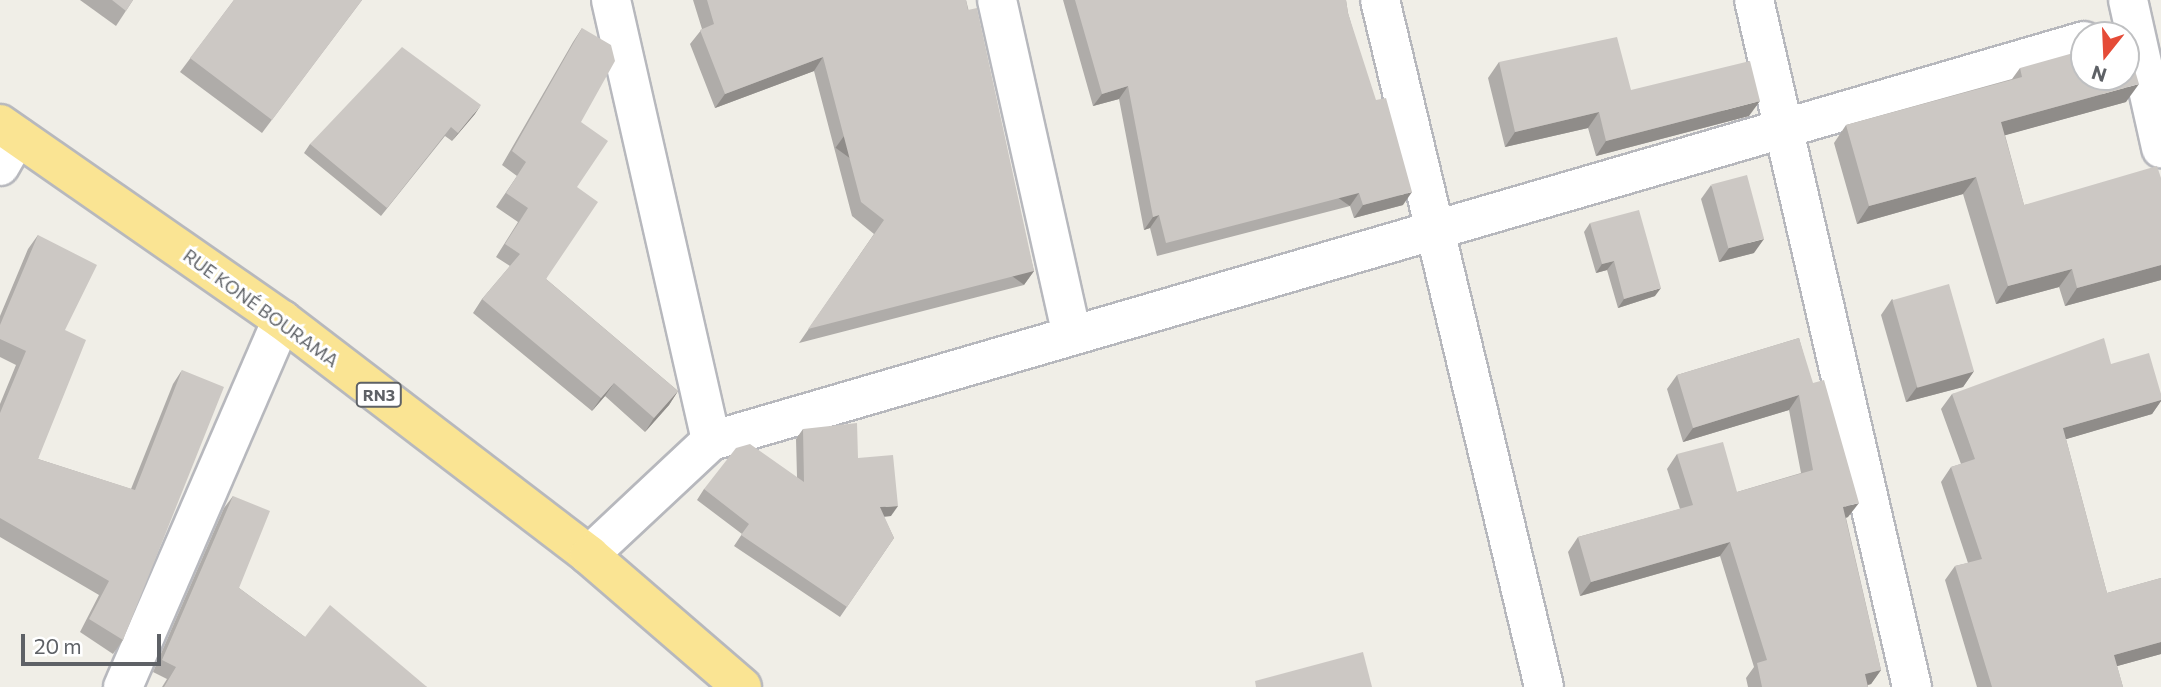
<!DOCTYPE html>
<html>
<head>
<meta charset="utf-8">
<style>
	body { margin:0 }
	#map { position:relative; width:2161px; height:687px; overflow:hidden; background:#f0eee7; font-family:Commissioner,sans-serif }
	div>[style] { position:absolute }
	.roads { filter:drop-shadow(2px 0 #b7b8bd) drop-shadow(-2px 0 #b7b8bd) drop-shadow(0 2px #b7b8bd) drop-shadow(0 -2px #b7b8bd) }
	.minor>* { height:38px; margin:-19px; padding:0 19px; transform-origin:19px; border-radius:19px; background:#fff }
	.highway>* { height:38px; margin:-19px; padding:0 19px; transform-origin:19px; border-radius:19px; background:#fae493 }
	.wall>* { inset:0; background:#afaca9 }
	.shaded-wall>* { inset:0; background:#8f8c89; transform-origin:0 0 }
	.building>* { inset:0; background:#ccc8c4; transform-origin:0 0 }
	span { translate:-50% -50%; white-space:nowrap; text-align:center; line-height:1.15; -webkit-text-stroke:6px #fff; paint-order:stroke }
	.shield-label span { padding:2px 5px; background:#fff; border:2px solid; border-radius:5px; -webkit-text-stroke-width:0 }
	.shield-label { font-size:16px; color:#5e6166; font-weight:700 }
	.street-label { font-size:18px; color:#5e6166 }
	.north { position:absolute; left:2070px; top:21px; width:70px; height:70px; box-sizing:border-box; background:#fff; border:2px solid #bfc0c2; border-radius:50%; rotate:198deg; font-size:19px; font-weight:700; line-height:28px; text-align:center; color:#5e6166 }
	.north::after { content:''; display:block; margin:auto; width:24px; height:32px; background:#e54b37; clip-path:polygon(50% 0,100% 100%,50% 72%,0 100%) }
	.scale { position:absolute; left:21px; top:634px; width:140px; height:32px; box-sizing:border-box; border:4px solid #5e6166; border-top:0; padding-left:9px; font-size:21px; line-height:24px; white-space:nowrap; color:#5e6166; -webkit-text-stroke:5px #fff; paint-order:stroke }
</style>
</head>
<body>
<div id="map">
	<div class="roads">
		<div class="minor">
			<i style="left:611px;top:0;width:452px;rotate:77.2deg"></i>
			<i style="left:997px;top:0;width:343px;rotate:77.4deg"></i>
			<i style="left:1380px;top:0;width:706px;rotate:76.57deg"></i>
			<i style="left:1754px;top:0;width:705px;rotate:77.05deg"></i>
			<i style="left:2128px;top:0;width:152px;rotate:77.4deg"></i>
			<i style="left:0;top:166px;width:34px;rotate:-60deg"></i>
			<i style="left:589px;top:555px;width:167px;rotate:-43.1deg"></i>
			<i style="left:711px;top:441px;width:1430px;rotate:-16.24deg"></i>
			<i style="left:123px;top:687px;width:400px;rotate:-66.6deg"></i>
		</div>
		<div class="highway">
			<i style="left:0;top:124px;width:343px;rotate:34.8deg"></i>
			<i style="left:282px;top:320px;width:387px;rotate:37.4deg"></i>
			<i style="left:589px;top:555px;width:202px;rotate:40.8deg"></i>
		</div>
	</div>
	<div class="wall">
		<i style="clip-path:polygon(80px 0,133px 0,116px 26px)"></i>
		<i style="clip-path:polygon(234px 0,362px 0,262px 133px,180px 72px)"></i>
		<i style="clip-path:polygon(693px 0,966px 0,1034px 271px,1024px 285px,799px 343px,874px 234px,852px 216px,814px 71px,715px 108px,690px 44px,702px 29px)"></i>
		<i style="clip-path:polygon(1063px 0,1346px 0,1348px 13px,1403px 205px,1354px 218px,1350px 206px,1157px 256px,1150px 228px,1144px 230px,1119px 99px,1093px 106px)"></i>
		<i style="clip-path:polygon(582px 28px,581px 122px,577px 187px,546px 279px,678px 391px,669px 405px,645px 432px,605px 396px,592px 411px,473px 313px,482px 299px,510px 266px,496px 257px,518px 222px,496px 207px,517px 176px,502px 165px,573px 42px)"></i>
		<i style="clip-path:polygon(1499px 62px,1631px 90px,1749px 116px,1596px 156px,1588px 128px,1505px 147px,1488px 78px)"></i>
		<i style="clip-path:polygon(2020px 68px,2126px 102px,2005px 135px,2024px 205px,2161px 178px,2161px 280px,2065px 306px,2059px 287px,1996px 304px,1963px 194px,1857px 224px,1834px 143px,1846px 125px,2012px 79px)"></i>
		<i style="clip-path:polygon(475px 114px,452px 141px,445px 136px,381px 216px,304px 153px,310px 144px)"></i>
		<i style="clip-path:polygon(1711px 185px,1754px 253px,1719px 262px,1701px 199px)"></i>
		<i style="clip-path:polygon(1590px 223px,1655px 296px,1618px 308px,1607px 270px,1596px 273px,1584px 232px)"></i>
		<i style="clip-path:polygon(38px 235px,65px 330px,38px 459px,131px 489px,173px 384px,182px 370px,123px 640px,113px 654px,80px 632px,99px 595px,0 537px,0 404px,16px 365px,0 357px,0 316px,28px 249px)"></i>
		<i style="clip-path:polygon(1892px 299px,1974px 371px,1963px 387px,1906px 402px,1881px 315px)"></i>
		<i style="clip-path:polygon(1799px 338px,1848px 517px,1846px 518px,1881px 670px,1871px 684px,1868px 685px,1868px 687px,1748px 687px,1746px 678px,1754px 667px,1720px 556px,1580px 596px,1568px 552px,1578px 537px,1680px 509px,1667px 469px,1677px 454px,1737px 492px,1801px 473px,1789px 410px,1683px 442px,1667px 389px,1677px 375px)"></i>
		<i style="clip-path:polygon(2111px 364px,2161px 394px,2161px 401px,2152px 414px,2066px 439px,2107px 593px,2161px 578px,2161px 654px,2117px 666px,2123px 687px,1977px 687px,1945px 580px,1955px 566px,1968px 563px,1941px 482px,1951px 467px,1961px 464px,1941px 409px,1952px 394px)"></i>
		<i style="clip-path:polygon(803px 429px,858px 458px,891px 516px,884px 517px,894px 538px,840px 617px,734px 546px,742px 534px,697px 500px,704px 489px,797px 477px,796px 439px)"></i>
		<i style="clip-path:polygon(233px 496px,239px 588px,305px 637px,427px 687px,162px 687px,167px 679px,153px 672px,224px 508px)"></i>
	</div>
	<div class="shaded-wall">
		<i style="clip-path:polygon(823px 57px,814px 71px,715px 108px,725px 94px)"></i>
		<i style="clip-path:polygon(2139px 84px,2126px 102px,1988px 140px,2001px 122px)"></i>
		<i style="clip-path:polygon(1128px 86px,1119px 99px,1093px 106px,1102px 94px)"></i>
		<i style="clip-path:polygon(1760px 101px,1749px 116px,1596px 156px,1606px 141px)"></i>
		<i style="clip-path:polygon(481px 105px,475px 114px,452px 141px,458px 133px)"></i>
		<i style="clip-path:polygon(1599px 112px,1588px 128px,1505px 147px,1515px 132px)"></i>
		<i style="clip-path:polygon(1976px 177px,1963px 194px,1857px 224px,1869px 206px)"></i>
		<i style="clip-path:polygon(1412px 192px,1403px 205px,1354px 218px,1363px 205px)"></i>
		<i style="left:1359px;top:193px;width:16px;height:199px;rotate:125deg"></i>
		<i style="clip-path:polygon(1159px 215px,1150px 228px,1144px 230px,1153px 217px)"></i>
		<i style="clip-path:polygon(1764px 239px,1754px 253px,1719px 262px,1729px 248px)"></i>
		<i style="clip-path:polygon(1614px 261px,1607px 270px,1596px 273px,1602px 264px)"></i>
		<i style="clip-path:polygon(2161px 265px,2161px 280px,2065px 306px,2077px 288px)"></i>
		<i style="clip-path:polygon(2072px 269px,2059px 287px,1996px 304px,2008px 286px)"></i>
		<i style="left:1034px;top:271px;width:17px;height:233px;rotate:126deg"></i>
		<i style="clip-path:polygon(1661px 288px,1655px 296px,1618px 308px,1624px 299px)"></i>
		<i style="clip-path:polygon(1974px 371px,1963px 387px,1906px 402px,1917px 387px)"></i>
		<i style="clip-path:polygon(614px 383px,605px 396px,592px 411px,601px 398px)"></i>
		<i style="clip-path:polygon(678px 391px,669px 405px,645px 432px,654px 418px)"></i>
		<i style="clip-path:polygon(1799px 395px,1789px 410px,1683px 442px,1693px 428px)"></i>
		<i style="clip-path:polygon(2161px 400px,2161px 401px,2152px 414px,2053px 443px,2063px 428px)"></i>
		<i style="clip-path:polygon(1859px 503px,1848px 517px,1833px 521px,1843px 507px)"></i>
		<i style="clip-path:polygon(898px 506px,891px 516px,873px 517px,880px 507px)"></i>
		<i style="clip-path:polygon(1730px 542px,1720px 556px,1580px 596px,1591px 582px)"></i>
		<i style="clip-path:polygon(2161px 642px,2161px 654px,2103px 670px,2114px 655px)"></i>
		<i style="clip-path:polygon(1881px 670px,1871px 684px,1860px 687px,1865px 674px)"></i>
	</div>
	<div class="building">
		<i style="clip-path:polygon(112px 0,133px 0,126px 11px)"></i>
		<i style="clip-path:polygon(234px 0,362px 0,272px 120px,190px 58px)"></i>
		<i style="clip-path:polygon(707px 0,966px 0,968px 10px,977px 8px,1034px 271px,808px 329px,884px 220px,861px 202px,823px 57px,725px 94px,700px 30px,714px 24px)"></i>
		<i style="clip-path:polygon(1075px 0,1346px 0,1348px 13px,1376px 100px,1386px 98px,1412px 192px,1363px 205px,1359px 193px,1166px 243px,1159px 215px,1153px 217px,1128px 86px,1102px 94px)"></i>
		<i style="clip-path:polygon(582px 28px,611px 45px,615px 61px,581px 122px,608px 141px,577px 187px,598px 202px,546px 279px,678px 391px,654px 418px,614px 383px,601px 398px,482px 299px,520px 254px,505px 244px,528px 208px,506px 193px,526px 162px,512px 151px)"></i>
		<i style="clip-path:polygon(1617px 37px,1631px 90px,1750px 61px,1760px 101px,1606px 141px,1599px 112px,1515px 132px,1499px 62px)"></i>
		<i style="clip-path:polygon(2126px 40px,2139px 84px,2001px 122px,2024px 205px,2157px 166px,2161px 178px,2161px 265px,2077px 288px,2072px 269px,2008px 286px,1976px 177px,1869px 206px,1846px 125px,2022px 77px,2020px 68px,2084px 50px,2084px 77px,2126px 77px)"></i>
		<i style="clip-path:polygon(402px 47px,481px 105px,458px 133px,451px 127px,387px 208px,310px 144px)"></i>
		<i style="left:1747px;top:175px;width:66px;height:37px;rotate:75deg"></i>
		<i style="clip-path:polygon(1639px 210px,1661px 288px,1624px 299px,1614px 261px,1602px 264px,1590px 223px)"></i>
		<i style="clip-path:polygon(38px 235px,97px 265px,65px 330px,86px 340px,38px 459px,135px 490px,182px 370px,224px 387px,123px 640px,89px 619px,109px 581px,0 518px,0 413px,26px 351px,0 339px,0 325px)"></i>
		<i style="left:1949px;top:284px;width:91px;height:59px;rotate:74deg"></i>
		<i style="clip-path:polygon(1799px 338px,1813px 383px,1824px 380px,1859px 503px,1843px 507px,1881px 670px,1865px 674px,1868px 687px,1762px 687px,1757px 663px,1767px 660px,1730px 542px,1591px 582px,1578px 537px,1693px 505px,1677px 454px,1723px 442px,1737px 492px,1813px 470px,1799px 395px,1693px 428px,1677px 375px)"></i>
		<i style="clip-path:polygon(2104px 338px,2111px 364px,2149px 353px,2161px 394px,2161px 400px,2063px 428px,2107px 593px,2161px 578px,2161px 642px,2114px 655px,2123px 687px,1992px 687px,1955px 566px,1982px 559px,1951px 467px,1975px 459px,1952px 394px)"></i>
		<i style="clip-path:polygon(857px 423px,858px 458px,893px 455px,898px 506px,880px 507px,894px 538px,847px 607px,741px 535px,749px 524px,704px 489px,736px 448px,750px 444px,804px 482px,803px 429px)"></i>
		<i style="clip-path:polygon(233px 496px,270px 511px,239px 588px,305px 637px,330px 605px,427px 687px,164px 687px,176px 667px,162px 660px)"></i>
		<i style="clip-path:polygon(1363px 652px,1372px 687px,1256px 687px,1255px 681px)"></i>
	</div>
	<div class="shield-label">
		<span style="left:379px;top:395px">RN3</span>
	</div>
	<div class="street-label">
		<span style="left:261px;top:308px;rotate:36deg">RUE KONÉ BOURAMA</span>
	</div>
	<div class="north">N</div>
	<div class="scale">20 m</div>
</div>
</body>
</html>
